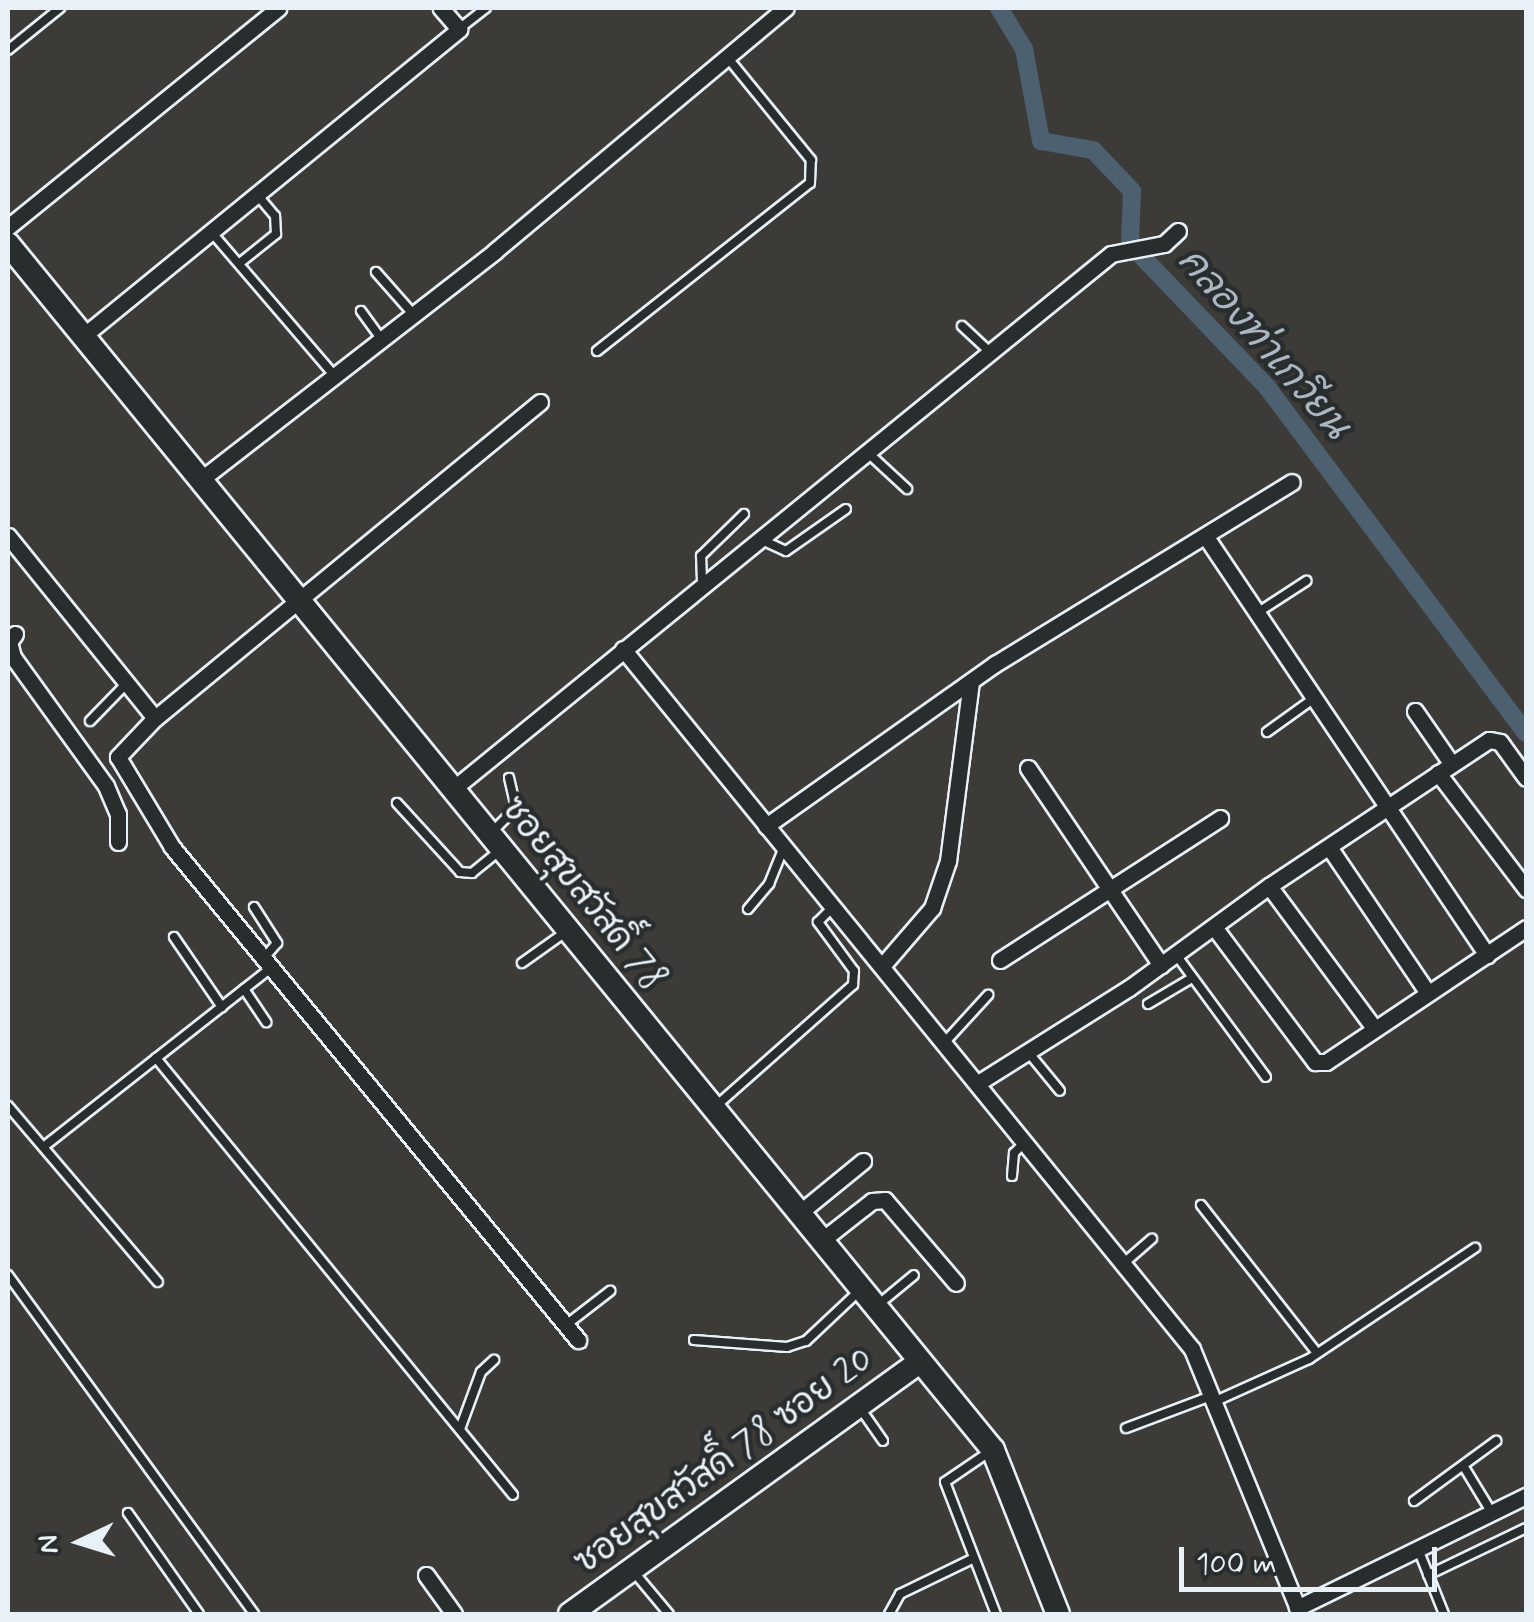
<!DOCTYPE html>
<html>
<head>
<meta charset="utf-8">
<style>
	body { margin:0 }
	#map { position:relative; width:1534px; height:1622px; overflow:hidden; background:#3c3b38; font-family:Mynerve,"Playpen Sans Thai",sans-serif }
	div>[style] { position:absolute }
	.canal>* { height:18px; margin:-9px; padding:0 9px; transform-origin:9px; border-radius:9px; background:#4d6070 }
	.roads { filter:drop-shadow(2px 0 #e8f1f8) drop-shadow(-2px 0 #e8f1f8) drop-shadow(0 2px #e8f1f8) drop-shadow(0 -2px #e8f1f8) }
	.lane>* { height:8px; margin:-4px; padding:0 4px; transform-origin:4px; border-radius:4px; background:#2a2d2e }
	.street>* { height:15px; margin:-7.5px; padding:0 7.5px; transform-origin:7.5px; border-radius:7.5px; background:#2a2d2e }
	.secondary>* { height:22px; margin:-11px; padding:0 11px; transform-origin:11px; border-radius:11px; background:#2a2d2e }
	span { translate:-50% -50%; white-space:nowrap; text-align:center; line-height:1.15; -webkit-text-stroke:9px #2a2d2e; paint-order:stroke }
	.street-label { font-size:35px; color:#e8f1f8 }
	.water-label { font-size:38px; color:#aab7c2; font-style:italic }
	.frame { position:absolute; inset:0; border:10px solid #e8f1f8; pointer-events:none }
	.north { position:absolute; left:30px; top:1492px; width:100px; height:100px; -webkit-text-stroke:8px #2a2d2e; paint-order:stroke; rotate:266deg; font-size:28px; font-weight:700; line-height:40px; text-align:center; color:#e8f1f8 }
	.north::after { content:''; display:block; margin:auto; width:35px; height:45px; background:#e8f1f8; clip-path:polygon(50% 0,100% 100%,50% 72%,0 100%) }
	.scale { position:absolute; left:1179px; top:1547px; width:258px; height:45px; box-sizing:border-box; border:5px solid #e8f1f8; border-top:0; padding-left:12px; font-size:30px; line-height:35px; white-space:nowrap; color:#e8f1f8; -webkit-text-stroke:8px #2a2d2e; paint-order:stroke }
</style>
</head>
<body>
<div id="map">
	<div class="canal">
		<i style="left:999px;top:8px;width:48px;rotate:58.6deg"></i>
		<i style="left:1024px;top:49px;width:94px;rotate:79.5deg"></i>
		<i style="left:1041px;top:141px;width:53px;rotate:9.8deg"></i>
		<i style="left:1093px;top:150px;width:57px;rotate:46.4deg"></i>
		<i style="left:1132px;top:191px;width:53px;rotate:92.2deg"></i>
		<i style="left:1130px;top:244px;width:198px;rotate:46.2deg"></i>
		<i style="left:1267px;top:387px;width:432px;rotate:53.2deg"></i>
	</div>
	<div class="roads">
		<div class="lane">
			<i style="left:459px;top:29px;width:34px;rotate:-38deg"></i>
			<i style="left:8px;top:50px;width:67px;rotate:-38.9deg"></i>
			<i style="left:213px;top:234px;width:186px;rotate:49.4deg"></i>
			<i style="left:241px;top:262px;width:45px;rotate:-38.7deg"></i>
			<i style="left:276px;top:234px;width:18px;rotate:-93deg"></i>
			<i style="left:275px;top:216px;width:25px;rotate:-130deg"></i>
			<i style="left:376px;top:272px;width:56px;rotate:48.6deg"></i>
			<i style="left:361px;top:311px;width:34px;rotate:54deg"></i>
			<i style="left:962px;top:326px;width:38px;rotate:43deg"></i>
			<i style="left:597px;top:351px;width:271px;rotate:-38.3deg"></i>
			<i style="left:810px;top:183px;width:23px;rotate:-88deg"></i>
			<i style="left:811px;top:160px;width:133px;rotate:-129.2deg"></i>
			<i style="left:866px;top:451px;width:56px;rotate:42.8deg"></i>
			<i style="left:762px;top:540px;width:26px;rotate:25deg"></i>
			<i style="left:786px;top:551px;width:73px;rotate:-35deg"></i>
			<i style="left:702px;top:582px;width:26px;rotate:-92deg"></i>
			<i style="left:701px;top:556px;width:60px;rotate:-44.3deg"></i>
			<i style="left:1257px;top:613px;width:59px;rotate:-33.1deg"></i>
			<i style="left:90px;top:721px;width:53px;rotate:-45.8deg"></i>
			<i style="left:1267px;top:732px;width:57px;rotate:-35.7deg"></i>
			<i style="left:397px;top:803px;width:93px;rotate:47.6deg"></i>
			<i style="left:460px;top:872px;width:12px;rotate:5deg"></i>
			<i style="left:472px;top:873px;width:35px;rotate:-39deg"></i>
			<i style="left:493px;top:831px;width:33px;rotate:-45deg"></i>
			<i style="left:516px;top:808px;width:31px;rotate:-103deg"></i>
			<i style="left:254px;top:907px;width:43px;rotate:57.4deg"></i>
			<i style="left:277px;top:943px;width:20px;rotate:131deg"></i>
			<i style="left:748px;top:909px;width:33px;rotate:-50deg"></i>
			<i style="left:769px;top:884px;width:40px;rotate:-68deg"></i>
			<i style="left:174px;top:937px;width:85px;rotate:55.6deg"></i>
			<i style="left:1177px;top:956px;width:150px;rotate:53.7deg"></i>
			<i style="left:522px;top:963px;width:55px;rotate:-35.4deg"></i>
			<i style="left:244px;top:989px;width:40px;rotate:56deg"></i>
			<i style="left:1148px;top:1004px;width:51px;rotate:-30.6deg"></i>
			<i style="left:945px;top:1042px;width:64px;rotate:-47.5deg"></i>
			<i style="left:1028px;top:1052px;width:50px;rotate:50.6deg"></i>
			<i style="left:156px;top:1058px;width:564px;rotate:50.75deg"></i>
			<i style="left:8px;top:1106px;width:231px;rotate:49.6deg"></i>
			<i style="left:716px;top:1106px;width:183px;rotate:-41.5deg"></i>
			<i style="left:853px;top:985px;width:14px;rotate:-86deg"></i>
			<i style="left:854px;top:971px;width:61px;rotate:-126.3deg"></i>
			<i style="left:818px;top:922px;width:21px;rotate:-45deg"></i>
			<i style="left:46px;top:1145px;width:286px;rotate:-38.2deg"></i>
			<i style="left:1012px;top:1176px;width:23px;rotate:-85deg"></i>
			<i style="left:1014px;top:1153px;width:13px;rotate:-45deg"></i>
			<i style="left:1201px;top:1205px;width:188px;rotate:51.9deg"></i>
			<i style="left:1124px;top:1263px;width:37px;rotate:-41deg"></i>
			<i style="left:8px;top:1275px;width:419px;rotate:54deg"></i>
			<i style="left:879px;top:1304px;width:45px;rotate:-39.6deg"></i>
			<i style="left:566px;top:1325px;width:56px;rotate:-37.7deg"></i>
			<i style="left:694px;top:1340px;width:93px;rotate:4.3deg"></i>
			<i style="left:787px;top:1347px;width:20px;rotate:-18deg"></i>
			<i style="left:806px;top:1341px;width:71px;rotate:-43.3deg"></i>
			<i style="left:1218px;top:1400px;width:100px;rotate:-24.3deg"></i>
			<i style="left:1309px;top:1359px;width:200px;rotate:-33.8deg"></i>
			<i style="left:860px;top:1408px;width:40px;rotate:55.1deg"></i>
			<i style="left:1126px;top:1428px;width:91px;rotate:-20.6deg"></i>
			<i style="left:460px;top:1429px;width:61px;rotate:-69.8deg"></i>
			<i style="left:481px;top:1372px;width:18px;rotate:-43deg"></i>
			<i style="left:989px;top:1452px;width:53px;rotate:145.7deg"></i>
			<i style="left:945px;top:1482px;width:142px;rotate:68.9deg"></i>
			<i style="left:1464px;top:1467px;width:54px;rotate:58.7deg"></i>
			<i style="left:1414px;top:1501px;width:102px;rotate:-36.2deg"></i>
			<i style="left:128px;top:1513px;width:123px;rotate:54.9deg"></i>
			<i style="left:1418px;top:1549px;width:70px;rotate:68.2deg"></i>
			<i style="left:633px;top:1571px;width:56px;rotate:50.1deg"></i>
			<i style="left:1428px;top:1575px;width:109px;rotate:-25.6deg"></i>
			<i style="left:889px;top:1614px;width:23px;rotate:-61deg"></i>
			<i style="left:900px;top:1594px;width:80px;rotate:-25.9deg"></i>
		</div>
		<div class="street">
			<i style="left:8px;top:227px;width:348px;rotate:-39deg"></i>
			<i style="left:82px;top:337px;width:487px;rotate:-39.2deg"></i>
			<i style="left:459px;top:29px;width:28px;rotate:-131deg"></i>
			<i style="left:540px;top:402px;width:498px;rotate:140.6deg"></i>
			<i style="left:155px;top:718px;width:54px;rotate:133.5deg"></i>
			<i style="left:118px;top:757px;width:105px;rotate:59deg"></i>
			<i style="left:172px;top:847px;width:639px;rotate:50.53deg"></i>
			<i style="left:199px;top:481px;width:375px;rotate:-37.8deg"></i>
			<i style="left:495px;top:251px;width:379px;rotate:-39.9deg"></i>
			<i style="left:8px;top:536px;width:234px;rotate:51.1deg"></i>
			<i style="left:1206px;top:537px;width:504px;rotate:56.09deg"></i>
			<i style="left:15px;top:634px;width:10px;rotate:127deg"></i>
			<i style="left:9px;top:642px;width:16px;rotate:75deg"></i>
			<i style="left:13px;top:657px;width:159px;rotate:54.2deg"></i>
			<i style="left:106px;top:786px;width:30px;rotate:67deg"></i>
			<i style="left:118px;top:814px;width:28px;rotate:90deg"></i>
			<i style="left:623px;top:649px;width:902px;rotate:50.89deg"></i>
			<i style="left:1192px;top:1349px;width:286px;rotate:67.8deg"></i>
			<i style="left:1415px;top:711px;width:63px;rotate:55.3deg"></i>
			<i style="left:1028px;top:768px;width:238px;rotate:56deg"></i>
			<i style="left:1438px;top:773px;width:146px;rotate:52.8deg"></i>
			<i style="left:453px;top:789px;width:848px;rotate:-39.11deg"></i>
			<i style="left:1111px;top:254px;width:54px;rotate:-10.7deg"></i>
			<i style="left:1164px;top:244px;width:19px;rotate:-43deg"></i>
			<i style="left:766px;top:826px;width:281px;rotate:-35.3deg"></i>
			<i style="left:995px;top:664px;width:348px;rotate:-31.5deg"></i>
			<i style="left:1329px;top:847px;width:175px;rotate:55.9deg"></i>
			<i style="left:1269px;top:886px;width:177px;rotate:53.5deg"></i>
			<i style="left:1214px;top:927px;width:169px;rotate:53.2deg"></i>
			<i style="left:1315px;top:1062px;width:11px"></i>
			<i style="left:1326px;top:1062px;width:241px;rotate:-33.8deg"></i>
			<i style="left:1000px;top:960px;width:262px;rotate:-32.8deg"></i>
			<i style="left:882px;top:966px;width:77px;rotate:-49.2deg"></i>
			<i style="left:932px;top:908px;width:50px;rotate:-71.2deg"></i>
			<i style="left:948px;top:861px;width:181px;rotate:-82.7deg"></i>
			<i style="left:978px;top:1083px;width:178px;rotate:-32.2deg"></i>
			<i style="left:1129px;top:988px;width:173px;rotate:-36.1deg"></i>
			<i style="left:1269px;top:886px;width:264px;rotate:-33.6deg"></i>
			<i style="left:1489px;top:740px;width:11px;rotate:10deg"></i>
			<i style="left:1500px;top:742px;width:44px;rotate:54.2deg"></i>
			<i style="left:798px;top:1214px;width:84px;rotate:-39.2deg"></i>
			<i style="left:821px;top:1241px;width:65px;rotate:-38.1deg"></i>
			<i style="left:872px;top:1201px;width:13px;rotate:-4deg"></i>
			<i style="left:885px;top:1200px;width:109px;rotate:49.5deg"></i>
			<i style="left:426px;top:1575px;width:48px;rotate:54.3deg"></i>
			<i style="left:1297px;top:1608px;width:255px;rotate:-26.1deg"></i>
		</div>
		<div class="secondary">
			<i style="left:8px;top:244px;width:1557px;rotate:50.76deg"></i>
			<i style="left:993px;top:1450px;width:176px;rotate:68.4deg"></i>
			<i style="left:570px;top:1614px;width:429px;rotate:-35.8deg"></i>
		</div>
	</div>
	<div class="street-label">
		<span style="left:583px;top:894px;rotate:51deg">ซอยสุขสวัสดิ์ 78</span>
		<span style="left:724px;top:1461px;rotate:-36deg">ซอยสุขสวัสดิ์ 78 ซอย 20</span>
	</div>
	<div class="water-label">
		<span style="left:1263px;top:344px;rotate:49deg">คลองท่าเกวียน</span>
	</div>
	<div class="frame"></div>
	<div class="north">N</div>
	<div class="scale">100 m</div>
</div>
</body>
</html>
